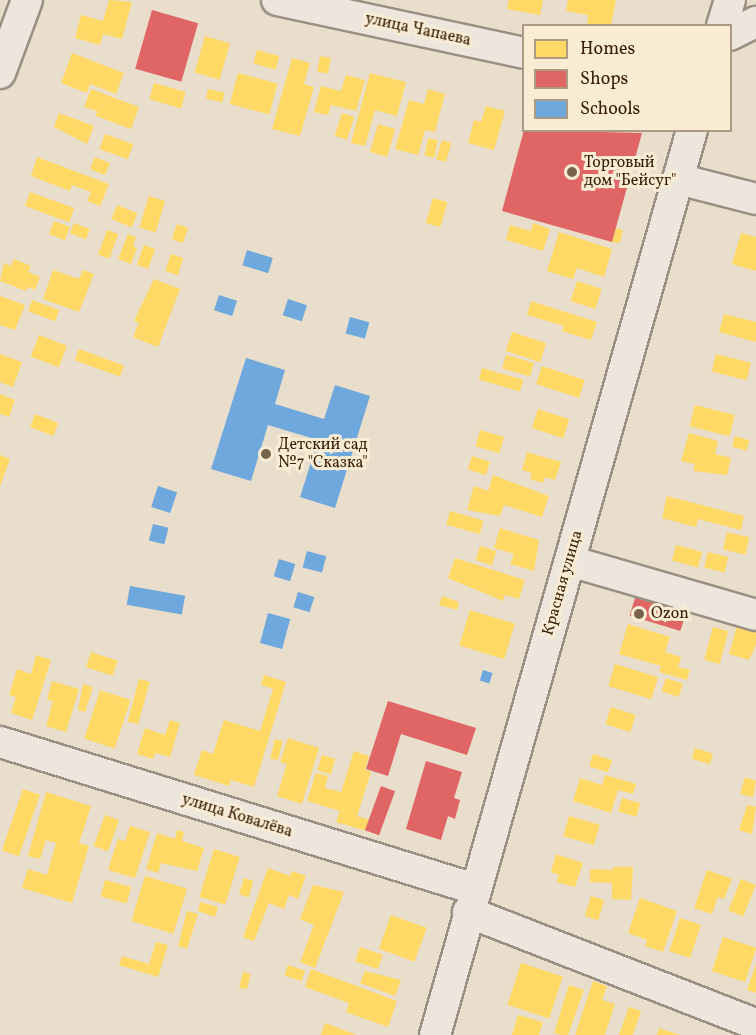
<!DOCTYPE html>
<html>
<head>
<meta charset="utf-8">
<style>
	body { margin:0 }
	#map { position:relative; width:756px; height:1035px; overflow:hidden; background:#e8decb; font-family:Vollkorn,serif }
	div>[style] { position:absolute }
	.homes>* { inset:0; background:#ffd966; transform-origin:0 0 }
	.shops>* { inset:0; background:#e06666; transform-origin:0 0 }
	.schools>* { inset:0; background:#6fa8dc; transform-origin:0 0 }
	.roads { filter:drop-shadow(2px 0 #998f82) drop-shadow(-2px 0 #998f82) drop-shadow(0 2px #998f82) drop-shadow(0 -2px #998f82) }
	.minor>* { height:30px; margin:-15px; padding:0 15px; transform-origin:15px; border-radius:15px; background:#ece6dd }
	.dots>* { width:16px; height:16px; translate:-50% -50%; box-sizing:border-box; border:3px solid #f8ecd5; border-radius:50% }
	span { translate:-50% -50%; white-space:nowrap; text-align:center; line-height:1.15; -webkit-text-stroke:6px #f8ecd5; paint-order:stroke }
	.street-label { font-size:16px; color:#3a2007 }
	.poi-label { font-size:16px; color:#3a2007 }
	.left { translate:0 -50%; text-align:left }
	.legend { position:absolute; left:522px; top:24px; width:210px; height:108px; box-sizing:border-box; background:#f8ecd5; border:2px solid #ac9a83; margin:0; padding:8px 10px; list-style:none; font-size:18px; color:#3a2007 }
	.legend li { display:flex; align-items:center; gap:12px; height:30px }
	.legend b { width:30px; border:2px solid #ac9a83 }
</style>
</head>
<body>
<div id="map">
	<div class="homes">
		<i style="clip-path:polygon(109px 0,132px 2px,122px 39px,103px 34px,100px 45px,75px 38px,81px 15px,103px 21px)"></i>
		<i style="clip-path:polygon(509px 0,543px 0,540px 15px,507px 9px)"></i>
		<i style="clip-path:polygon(568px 0,616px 0,611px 26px,587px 26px,588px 15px,566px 11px)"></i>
		<i style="left:205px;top:36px;width:26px;height:38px;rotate:16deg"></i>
		<i style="left:257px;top:50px;width:23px;height:14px;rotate:15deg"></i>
		<i style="clip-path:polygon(72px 53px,124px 73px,116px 94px,90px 84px,87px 93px,61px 83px)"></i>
		<i style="left:320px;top:56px;width:11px;height:16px;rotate:10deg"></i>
		<i style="clip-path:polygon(292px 58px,310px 63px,304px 84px,314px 87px,300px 136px,272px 129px)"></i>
		<i style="left:238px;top:73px;width:41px;height:32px;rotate:15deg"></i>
		<i style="clip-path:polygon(370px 73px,406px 82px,397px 116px,375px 110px,365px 146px,351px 143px)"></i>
		<i style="clip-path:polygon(346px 75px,365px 80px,356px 111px,331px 105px,328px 115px,314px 112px,321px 86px,341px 91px)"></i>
		<i style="left:154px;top:83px;width:33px;height:17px;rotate:16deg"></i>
		<i style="clip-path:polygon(91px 89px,139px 107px,131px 129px,96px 116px,97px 111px,84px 107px)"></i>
		<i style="left:208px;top:89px;width:17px;height:10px;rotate:13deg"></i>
		<i style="clip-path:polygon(428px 89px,445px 94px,435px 132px,425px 130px,418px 155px,395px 149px,409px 100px,424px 104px)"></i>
		<i style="clip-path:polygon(486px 106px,505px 111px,494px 150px,468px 143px,474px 120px,481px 122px)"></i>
		<i style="clip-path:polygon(59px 113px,94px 126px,87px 144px,54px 127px)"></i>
		<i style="left:342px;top:113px;width:13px;height:24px;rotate:18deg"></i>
		<i style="left:378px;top:124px;width:18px;height:29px;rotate:16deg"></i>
		<i style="left:105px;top:134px;width:30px;height:16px;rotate:20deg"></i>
		<i style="left:428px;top:138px;width:10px;height:18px;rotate:11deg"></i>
		<i style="left:442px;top:140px;width:10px;height:20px;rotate:17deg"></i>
		<i style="clip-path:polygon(37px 157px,109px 184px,100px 206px,87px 201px,91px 192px,72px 185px,70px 191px,31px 176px)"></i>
		<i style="left:95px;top:157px;width:16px;height:13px;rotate:22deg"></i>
		<i style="left:30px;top:192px;width:47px;height:15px;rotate:20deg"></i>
		<i style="left:149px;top:196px;width:17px;height:33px;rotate:17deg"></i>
		<i style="left:433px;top:198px;width:15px;height:26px;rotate:16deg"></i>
		<i style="left:117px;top:205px;width:22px;height:15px;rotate:22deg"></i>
		<i style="left:54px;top:221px;width:17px;height:14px;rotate:21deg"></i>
		<i style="left:74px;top:223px;width:17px;height:11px;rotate:21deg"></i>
		<i style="clip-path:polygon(533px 223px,550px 229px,543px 251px,506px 240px,510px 225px,531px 231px)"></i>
		<i style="left:177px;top:224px;width:12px;height:16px;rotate:20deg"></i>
		<i style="clip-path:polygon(616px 228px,623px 230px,620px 243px,612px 242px)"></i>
		<i style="left:107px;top:230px;width:12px;height:26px;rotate:20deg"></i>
		<i style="clip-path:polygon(559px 232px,612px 249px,604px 277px,577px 268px,573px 279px,547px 271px)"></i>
		<i style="clip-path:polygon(741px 233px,756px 237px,756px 271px,732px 264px)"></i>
		<i style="clip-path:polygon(128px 234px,136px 237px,133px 246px,137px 248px,131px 264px,118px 259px)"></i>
		<i style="left:144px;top:245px;width:12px;height:21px;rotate:20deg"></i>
		<i style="left:171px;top:254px;width:13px;height:18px;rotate:18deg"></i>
		<i style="clip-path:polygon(14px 259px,31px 266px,28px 272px,40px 277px,35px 290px,28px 287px,26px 291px,0 281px,4px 263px,11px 266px)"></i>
		<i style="clip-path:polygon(53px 270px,79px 279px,83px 270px,94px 274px,79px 312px,43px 299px)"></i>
		<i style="clip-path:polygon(154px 279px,180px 289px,158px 347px,133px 337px,139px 323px,134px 321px)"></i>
		<i style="left:577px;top:281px;width:26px;height:21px;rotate:18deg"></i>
		<i style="clip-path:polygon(0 296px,25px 305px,15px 330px,0 325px)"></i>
		<i style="left:32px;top:300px;width:29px;height:12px;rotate:20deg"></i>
		<i style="clip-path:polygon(531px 301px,597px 322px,591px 340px,562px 331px,564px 326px,527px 315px)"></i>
		<i style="clip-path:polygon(724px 314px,756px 322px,756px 342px,719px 332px)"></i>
		<i style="left:512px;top:332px;width:36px;height:20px;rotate:18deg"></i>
		<i style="left:39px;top:335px;width:30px;height:23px;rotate:21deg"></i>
		<i style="left:79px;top:349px;width:48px;height:12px;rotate:20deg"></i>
		<i style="clip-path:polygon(0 354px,22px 362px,13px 387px,0 382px)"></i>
		<i style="left:716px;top:354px;width:36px;height:18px;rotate:14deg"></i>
		<i style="left:506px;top:355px;width:29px;height:14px;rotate:16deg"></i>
		<i style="left:542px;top:366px;width:45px;height:19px;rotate:18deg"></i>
		<i style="left:482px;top:368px;width:43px;height:12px;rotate:16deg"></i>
		<i style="clip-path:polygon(0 394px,15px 400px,9px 417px,0 414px)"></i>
		<i style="left:695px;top:405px;width:41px;height:22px;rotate:14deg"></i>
		<i style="left:538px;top:409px;width:33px;height:20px;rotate:18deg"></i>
		<i style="left:35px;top:414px;width:25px;height:14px;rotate:21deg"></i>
		<i style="left:480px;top:430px;width:25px;height:17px;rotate:16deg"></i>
		<i style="clip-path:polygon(689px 433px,718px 441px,715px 454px,731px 458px,727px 475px,693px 471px,695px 464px,681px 461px)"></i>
		<i style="left:735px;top:436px;width:15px;height:11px;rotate:16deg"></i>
		<i style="clip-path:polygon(527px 452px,561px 462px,555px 480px,545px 477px,543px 483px,530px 479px,532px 473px,522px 470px)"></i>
		<i style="clip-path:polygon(0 455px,10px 459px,0 486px)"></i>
		<i style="left:472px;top:456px;width:19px;height:14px;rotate:18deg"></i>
		<i style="clip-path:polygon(493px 475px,549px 496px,542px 517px,504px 505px,500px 516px,467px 510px,474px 486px,488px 491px)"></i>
		<i style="clip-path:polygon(667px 496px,744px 516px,741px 530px,698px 519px,696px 527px,662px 518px)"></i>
		<i style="left:450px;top:511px;width:35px;height:14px;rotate:16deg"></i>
		<i style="clip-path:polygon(500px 528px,539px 540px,534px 571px,510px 564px,514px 554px,494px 548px)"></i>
		<i style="left:727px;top:532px;width:23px;height:18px;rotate:13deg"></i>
		<i style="left:676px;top:545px;width:27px;height:16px;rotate:15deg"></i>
		<i style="left:480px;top:546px;width:17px;height:15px;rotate:17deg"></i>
		<i style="left:708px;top:552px;width:21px;height:16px;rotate:14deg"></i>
		<i style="clip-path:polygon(455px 558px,525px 580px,519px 599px,505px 595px,503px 601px,448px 578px)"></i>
		<i style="clip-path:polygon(442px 596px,459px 602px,457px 610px,439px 605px)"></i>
		<i style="left:470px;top:610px;width:47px;height:37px;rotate:17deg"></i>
		<i style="clip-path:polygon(738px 622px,756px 627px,756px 645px,749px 660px,729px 654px)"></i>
		<i style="clip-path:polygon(628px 624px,670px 637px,665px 652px,681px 657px,678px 667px,690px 670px,687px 680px,659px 672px,661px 666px,619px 654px)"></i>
		<i style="left:713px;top:627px;width:16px;height:34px;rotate:15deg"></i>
		<i style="left:91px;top:652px;width:28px;height:16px;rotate:18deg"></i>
		<i style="clip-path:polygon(36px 655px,51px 660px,32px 720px,11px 713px,16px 697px,9px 695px,17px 669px,31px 674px)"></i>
		<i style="left:615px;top:664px;width:45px;height:23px;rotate:17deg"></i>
		<i style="clip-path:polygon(264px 675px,286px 682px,254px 787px,231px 780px,229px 786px,194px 775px,202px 750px,213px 754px,224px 720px,260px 731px,273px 689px,261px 685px)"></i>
		<i style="left:666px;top:678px;width:18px;height:14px;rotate:19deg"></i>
		<i style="left:139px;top:679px;width:11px;height:44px;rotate:15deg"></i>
		<i style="clip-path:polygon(52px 681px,79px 689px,66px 732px,46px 726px,53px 701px,47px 700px)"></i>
		<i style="clip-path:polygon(83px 684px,93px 687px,85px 712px,78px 710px)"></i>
		<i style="left:100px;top:690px;width:32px;height:51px;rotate:18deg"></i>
		<i style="left:611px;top:707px;width:26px;height:18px;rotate:18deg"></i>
		<i style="clip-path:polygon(170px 720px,180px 723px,170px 757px,155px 753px,153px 759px,137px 754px,145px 728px,165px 735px)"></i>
		<i style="clip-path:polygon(288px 738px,319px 748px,302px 804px,277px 796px,287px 764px,280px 762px)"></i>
		<i style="left:275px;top:739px;width:8px;height:20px;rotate:14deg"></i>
		<i style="left:695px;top:748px;width:19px;height:11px;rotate:18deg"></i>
		<i style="clip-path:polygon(354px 751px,369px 756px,365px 770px,371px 772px,357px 816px,370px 820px,367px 831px,336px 822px,340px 811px,307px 801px,316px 773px,328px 776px,325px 788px,341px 792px)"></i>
		<i style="left:593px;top:754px;width:20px;height:13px;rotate:18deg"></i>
		<i style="left:322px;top:755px;width:14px;height:16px;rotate:17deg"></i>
		<i style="clip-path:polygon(605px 775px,636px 784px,633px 794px,618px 790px,611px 813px,573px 801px,580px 778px,602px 785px)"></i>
		<i style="clip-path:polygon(745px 777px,756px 781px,753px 797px,740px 794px)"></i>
		<i style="left:23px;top:789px;width:18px;height:65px;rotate:19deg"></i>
		<i style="clip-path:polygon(46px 792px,91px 806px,79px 843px,89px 846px,72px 903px,22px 888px,28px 869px,47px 875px,56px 843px,46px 840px,40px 859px,28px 856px)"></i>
		<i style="left:622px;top:798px;width:19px;height:14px;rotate:16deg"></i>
		<i style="clip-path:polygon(747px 805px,756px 807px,752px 834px,739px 830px)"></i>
		<i style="left:105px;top:815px;width:15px;height:33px;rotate:20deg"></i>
		<i style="left:569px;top:816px;width:32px;height:21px;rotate:16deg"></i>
		<i style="clip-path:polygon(130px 826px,150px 832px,135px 878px,108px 870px,118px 839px,125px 841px)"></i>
		<i style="clip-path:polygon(177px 830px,184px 832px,182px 841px,204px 848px,197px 871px,161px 863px,158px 873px,146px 869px,157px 833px,175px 839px)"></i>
		<i style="left:214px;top:849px;width:27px;height:50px;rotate:17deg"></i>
		<i style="clip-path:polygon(556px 854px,583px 863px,575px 887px,556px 882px,559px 875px,551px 872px)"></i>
		<i style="clip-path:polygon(613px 867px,633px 867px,631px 900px,612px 899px,612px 883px,590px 882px,590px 869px,613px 870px)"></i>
		<i style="clip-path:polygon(268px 868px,290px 876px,292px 871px,306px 876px,298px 899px,289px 895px,284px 909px,269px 903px,254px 941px,243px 937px)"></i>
		<i style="clip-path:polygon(707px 870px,732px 879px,724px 899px,718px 897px,712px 914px,694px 908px)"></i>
		<i style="left:145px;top:876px;width:44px;height:47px;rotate:17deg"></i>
		<i style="left:244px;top:878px;width:10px;height:17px;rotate:17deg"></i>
		<i style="left:741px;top:879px;width:16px;height:34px;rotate:22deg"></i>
		<i style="left:105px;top:880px;width:27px;height:17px;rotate:15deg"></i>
		<i style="clip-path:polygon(313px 885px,344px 892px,315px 968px,300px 962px,314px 925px,300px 919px)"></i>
		<i style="left:591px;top:896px;width:14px;height:21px;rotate:17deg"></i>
		<i style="clip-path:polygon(640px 898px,677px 911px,663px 952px,645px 946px,647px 940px,628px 933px)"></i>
		<i style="clip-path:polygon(200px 902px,218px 907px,215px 917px,198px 911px)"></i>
		<i style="clip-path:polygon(187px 911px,198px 914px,187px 949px,178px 946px)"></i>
		<i style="left:391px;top:915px;width:38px;height:36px;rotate:20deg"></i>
		<i style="left:680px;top:918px;width:22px;height:35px;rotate:18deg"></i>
		<i style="left:723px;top:937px;width:35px;height:36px;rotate:18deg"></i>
		<i style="clip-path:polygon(156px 942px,168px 945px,158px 977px,119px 965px,122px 956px,149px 964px)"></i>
		<i style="left:360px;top:947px;width:24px;height:15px;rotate:19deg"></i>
		<i style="left:521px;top:963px;width:44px;height:44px;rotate:18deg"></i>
		<i style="clip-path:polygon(756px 964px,756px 993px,747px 990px)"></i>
		<i style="left:288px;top:965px;width:18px;height:11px;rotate:19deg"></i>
		<i style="clip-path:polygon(311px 969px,397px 1001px,388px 1027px,346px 1012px,349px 1003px,305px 987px)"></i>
		<i style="clip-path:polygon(365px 971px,401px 980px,395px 996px,360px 983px)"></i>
		<i style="left:243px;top:972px;width:8px;height:16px;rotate:14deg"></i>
		<i style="clip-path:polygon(593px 981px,607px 986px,602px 1000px,615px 1004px,605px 1035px,575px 1035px)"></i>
		<i style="clip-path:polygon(569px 985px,584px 990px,568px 1035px,561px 1035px,554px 1033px)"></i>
		<i style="clip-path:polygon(629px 1007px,641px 1011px,633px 1035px,619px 1035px)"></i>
		<i style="clip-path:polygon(518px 1015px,543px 1022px,539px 1035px,512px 1035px)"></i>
		<i style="clip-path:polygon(325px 1023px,357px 1035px,321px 1035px)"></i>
		<i style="clip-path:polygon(659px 1028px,680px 1035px,657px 1035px)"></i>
	</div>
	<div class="shops">
		<i style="left:152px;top:10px;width:48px;height:61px;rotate:16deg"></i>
		<i style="clip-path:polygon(524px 130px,642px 133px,612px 242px,502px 211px)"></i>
		<i style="left:639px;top:585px;width:53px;height:32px;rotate:17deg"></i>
		<i style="clip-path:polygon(388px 701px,476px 728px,467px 755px,401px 734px,388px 776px,366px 769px)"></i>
		<i style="clip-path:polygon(426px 761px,462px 772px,454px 798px,460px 800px,455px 819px,448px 816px,441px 840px,406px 829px)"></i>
		<i style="left:381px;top:786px;width:15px;height:47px;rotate:20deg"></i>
	</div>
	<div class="schools">
		<i style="left:247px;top:250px;width:27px;height:16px;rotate:17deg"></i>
		<i style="left:219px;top:295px;width:19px;height:16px;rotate:18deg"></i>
		<i style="left:288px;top:299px;width:20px;height:17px;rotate:18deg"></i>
		<i style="left:350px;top:317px;width:20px;height:17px;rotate:15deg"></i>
		<i style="clip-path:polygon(246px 358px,285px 370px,275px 404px,324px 419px,335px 385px,370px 396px,335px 508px,300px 497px,318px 440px,268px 425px,251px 481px,211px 469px)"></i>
		<i style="left:158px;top:486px;width:20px;height:22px;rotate:18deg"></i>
		<i style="left:153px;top:524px;width:16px;height:17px;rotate:14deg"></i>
		<i style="left:307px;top:551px;width:20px;height:17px;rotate:15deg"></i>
		<i style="left:279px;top:559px;width:17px;height:18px;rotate:17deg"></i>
		<i style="left:130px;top:586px;width:56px;height:19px;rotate:10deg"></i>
		<i style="left:298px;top:592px;width:17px;height:16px;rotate:17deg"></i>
		<i style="left:268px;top:613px;width:23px;height:31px;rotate:15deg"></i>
		<i style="left:483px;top:670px;width:10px;height:11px;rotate:17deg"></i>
	</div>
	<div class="roads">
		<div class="minor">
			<i style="left:277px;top:0;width:253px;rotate:12.1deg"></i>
			<i style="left:722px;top:26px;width:27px;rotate:-73deg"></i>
			<i style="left:730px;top:35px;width:29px;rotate:-27deg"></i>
			<i style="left:0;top:73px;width:78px;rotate:-69.7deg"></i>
			<i style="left:678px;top:179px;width:81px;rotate:14.4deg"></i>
			<i style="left:570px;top:561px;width:194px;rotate:16.2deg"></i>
			<i style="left:0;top:742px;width:497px;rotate:17.2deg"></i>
			<i style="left:468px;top:912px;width:309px;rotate:21.3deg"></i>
			<i style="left:435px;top:1035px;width:941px;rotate:-74.15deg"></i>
		</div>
	</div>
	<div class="dots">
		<i style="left:572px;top:172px;background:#77624c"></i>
		<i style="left:266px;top:454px;background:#77624c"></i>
		<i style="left:639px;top:614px;background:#77624c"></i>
	</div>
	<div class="street-label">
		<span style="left:418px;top:30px;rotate:12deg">улица Чапаева</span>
		<span style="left:563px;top:583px;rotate:-74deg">Красная улица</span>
		<span style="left:237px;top:816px;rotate:17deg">улица Ковалёва</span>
	</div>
	<div class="poi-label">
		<span class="left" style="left:584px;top:172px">Торговый<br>дом "Бейсуг"</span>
		<span class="left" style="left:278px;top:454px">Детский сад<br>№7 "Сказка"</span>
		<span class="left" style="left:651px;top:614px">Ozon</span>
	</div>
	<ul class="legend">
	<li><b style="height:16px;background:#ffd966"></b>Homes</li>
	<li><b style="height:16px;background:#e06666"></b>Shops</li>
	<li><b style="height:16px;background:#6fa8dc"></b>Schools</li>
	</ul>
</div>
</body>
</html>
